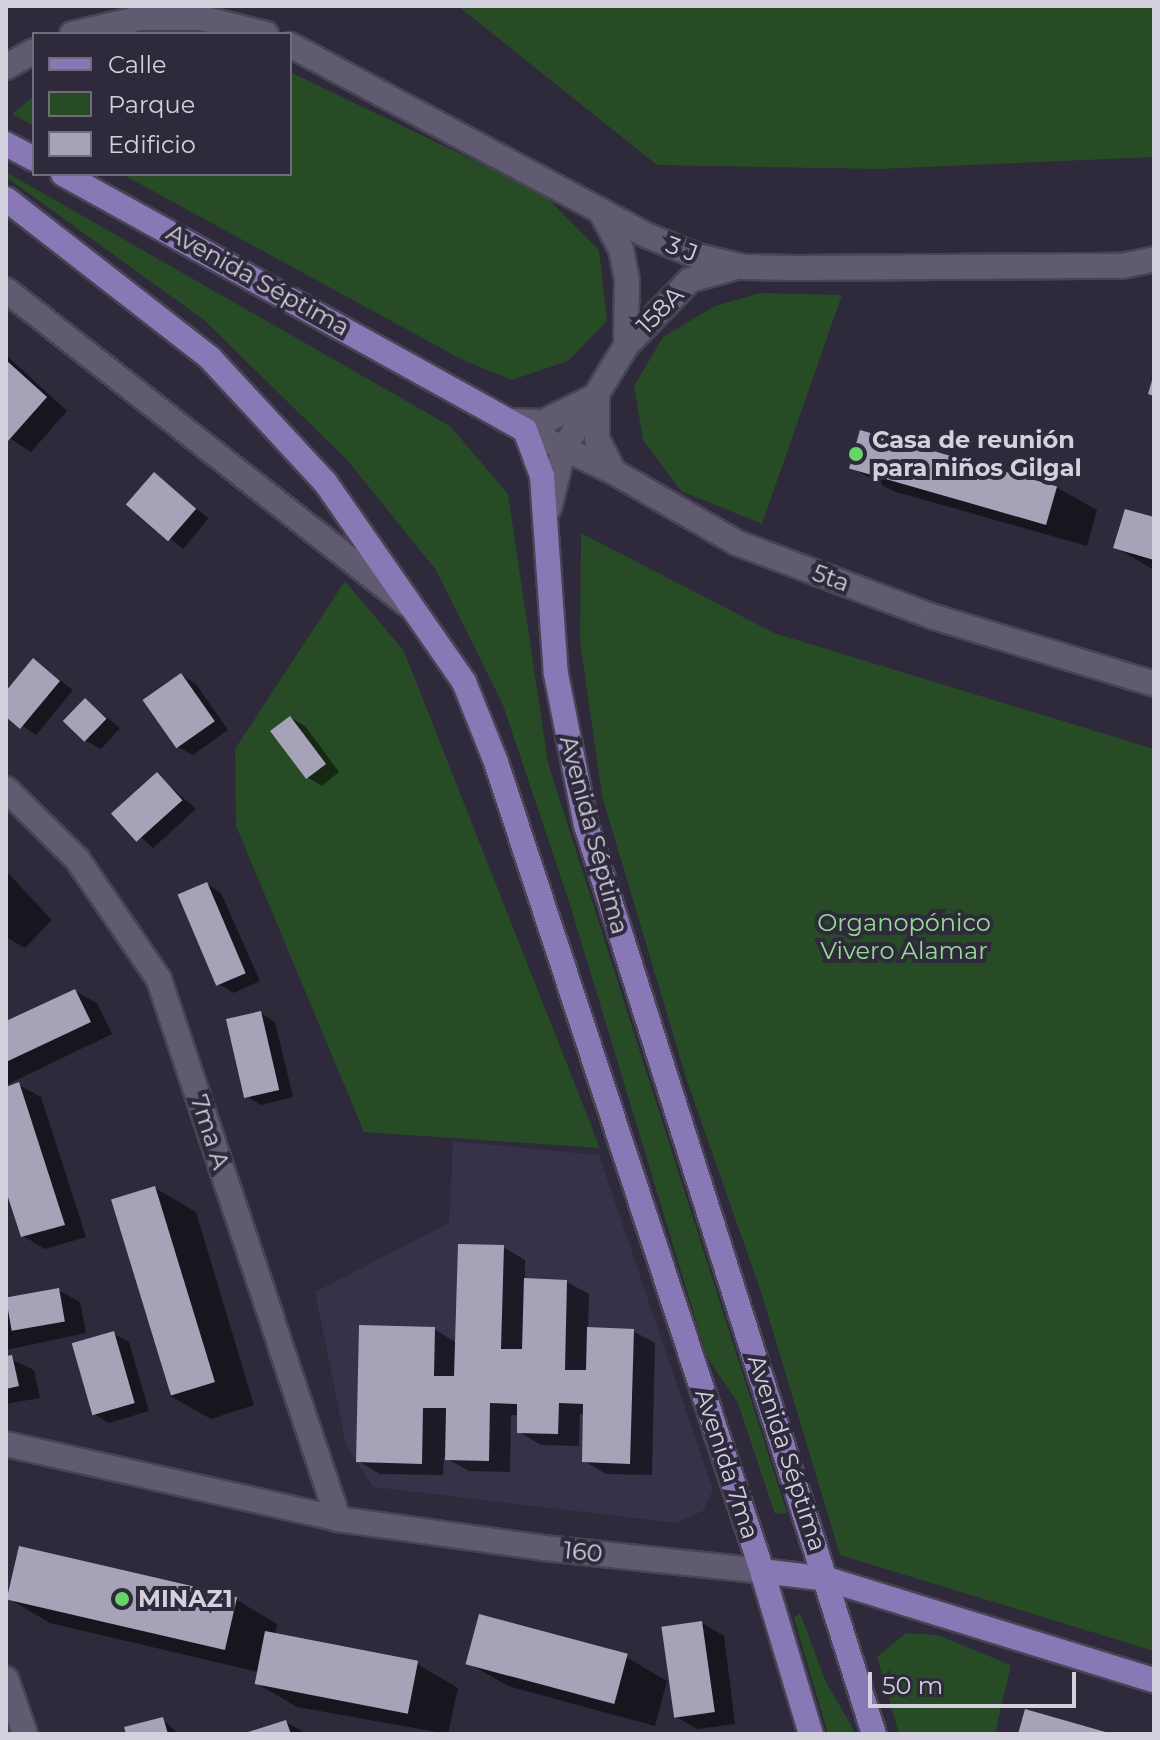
<!DOCTYPE html>
<html>
<head>
<meta charset="utf-8">
<style>
	body { margin:0 }
	#map { position:relative; width:1160px; height:1740px; overflow:hidden; background:#2e293b; font-family:Montserrat,sans-serif }
	div>[style] { position:absolute }
	.built>* { inset:0; background:#373149 }
	.green>* { inset:0; background:#264b25 }
	.shadow>* { inset:0; background:#0007; transform-origin:0 0 }
	.building>* { inset:0; background:#a6a2b8; transform-origin:0 0 }
	.roads { filter:drop-shadow(2px 0 #474453) drop-shadow(-2px 0 #474453) drop-shadow(0 2px #474453) drop-shadow(0 -2px #474453) }
	.minor>* { height:24px; margin:-12px; padding:0 12px; transform-origin:12px; border-radius:12px; background:#605b70 }
	.major>* { height:24px; margin:-12px; padding:0 12px; transform-origin:12px; border-radius:12px; background:#8978b6 }
	.dots>* { width:22px; height:22px; translate:-50% -50%; box-sizing:border-box; border:4px solid #2e293b; border-radius:50% }
	span { translate:-50% -50%; white-space:nowrap; text-align:center; line-height:1.15; -webkit-text-stroke:8px #2e293b; paint-order:stroke }
	.street-label { font-size:24px; color:#d3d1dd }
	.poi-label { font-size:24px; color:#d3d1dd; font-weight:700 }
	.left { translate:0 -50%; text-align:left }
	.park-label { font-size:24px; color:#95db93 }
	.frame { position:absolute; inset:0; border:8px solid #d3d1dd; pointer-events:none }
	.legend { position:absolute; left:32px; top:32px; width:260px; height:144px; box-sizing:border-box; background:#2e293b; border:2px solid #706c7c; margin:0; padding:10px 14px; list-style:none; font-size:24px; color:#d3d1dd }
	.legend li { display:flex; align-items:center; gap:16px; height:40px }
	.legend b { width:40px; border:2px solid #706c7c }
	.scale { position:absolute; left:868px; top:1672px; width:208px; height:36px; box-sizing:border-box; border:4px solid #d3d1dd; border-top:0; padding-left:10px; font-size:24px; line-height:28px; white-space:nowrap; color:#d3d1dd; -webkit-text-stroke:6px #2e293b; paint-order:stroke }
</style>
</head>
<body>
<div id="map">
	<div class="built">
		<i style="clip-path:polygon(453px 1141px,599px 1155px,713px 1490px,703px 1511px,676px 1523px,373px 1487px,346px 1445px,315px 1292px,449px 1223px)"></i>
	</div>
	<div class="green">
		<i style="clip-path:polygon(458px 6px,1154px 6px,1154px 157px,879px 169px,657px 165px)"></i>
		<i style="clip-path:polygon(290px 72px,542px 193px,599px 250px,607px 321px,568px 361px,512px 380px,461px 359px,122px 174px,290px 174px)"></i>
		<i style="clip-path:polygon(34px 96px,34px 126px,12px 114px)"></i>
		<i style="clip-path:polygon(6px 172px,450px 426px,508px 494px,548px 763px,787px 1513px,775px 1514px,738px 1403px,707px 1357px,570px 905px,503px 705px,436px 570px,348px 461px,204px 320px,6px 177px)"></i>
		<i style="clip-path:polygon(760px 293px,842px 295px,762px 524px,681px 491px,643px 440px,634px 386px,663px 337px,715px 306px)"></i>
		<i style="clip-path:polygon(581px 533px,774px 633px,1154px 749px,1154px 1651px,840px 1555px,762px 1295px,687px 1081px,602px 796px,580px 642px)"></i>
		<i style="clip-path:polygon(345px 581px,404px 651px,600px 1148px,364px 1132px,236px 826px,235px 749px)"></i>
		<i style="clip-path:polygon(800px 1613px,826px 1682px,856px 1734px,828px 1734px,794px 1618px)"></i>
		<i style="clip-path:polygon(906px 1633px,937px 1635px,1011px 1665px,995px 1734px,899px 1734px,877px 1657px)"></i>
	</div>
	<div class="shadow">
		<i style="clip-path:polygon(6px 355px,67px 411px,31px 452px,6px 436px)"></i>
		<i style="clip-path:polygon(852px 468px,1056px 487px,1097px 510px,1087px 546px,893px 491px)"></i>
		<i style="left:154px;top:474px;width:70px;height:40px;rotate:39deg"></i>
		<i style="clip-path:polygon(1154px 519px,1154px 570px,1115px 547px)"></i>
		<i style="clip-path:polygon(34px 661px,73px 690px,36px 735px,6px 714px,6px 695px)"></i>
		<i style="clip-path:polygon(181px 675px,196px 684px,228px 730px,193px 755px,178px 747px)"></i>
		<i style="clip-path:polygon(85px 700px,120px 728px,101px 749px,86px 741px)"></i>
		<i style="clip-path:polygon(291px 718px,305px 726px,339px 772px,322px 786px,307px 777px)"></i>
		<i style="clip-path:polygon(157px 775px,196px 809px,153px 848px,115px 814px)"></i>
		<i style="clip-path:polygon(6px 871px,52px 920px,25px 948px,6px 937px)"></i>
		<i style="clip-path:polygon(207px 884px,221px 893px,260px 981px,234px 993px,219px 984px)"></i>
		<i style="clip-path:polygon(75px 991px,97px 1003px,112px 1034px,6px 1085px,6px 1024px)"></i>
		<i style="clip-path:polygon(261px 1013px,275px 1022px,293px 1097px,261px 1105px,246px 1096px)"></i>
		<i style="clip-path:polygon(19px 1085px,41px 1097px,86px 1237px,45px 1249px,23px 1236px,6px 1184px,6px 1089px)"></i>
		<i style="clip-path:polygon(155px 1188px,196px 1212px,254px 1405px,211px 1419px,170px 1396px)"></i>
		<i style="clip-path:polygon(503px 1247px,525px 1260px,525px 1280px,567px 1282px,589px 1294px,588px 1330px,633px 1331px,655px 1343px,652px 1475px,606px 1474px,584px 1461px,585px 1414px,580px 1414px,579px 1446px,541px 1445px,519px 1432px,519px 1415px,511px 1415px,510px 1472px,469px 1471px,444px 1457px,443px 1475px,380px 1474px,358px 1461px,434px 1329px,457px 1343px)"></i>
		<i style="clip-path:polygon(58px 1290px,80px 1302px,86px 1333px,6px 1350px,6px 1300px)"></i>
		<i style="clip-path:polygon(114px 1334px,129px 1342px,149px 1411px,109px 1423px,94px 1414px)"></i>
		<i style="clip-path:polygon(6px 1351px,8px 1358px,34px 1370px,40px 1398px,6px 1404px)"></i>
		<i style="clip-path:polygon(21px 1549px,237px 1600px,277px 1624px,275px 1635px,417px 1664px,458px 1688px,448px 1734px,297px 1707px,256px 1683px,258px 1672px,50px 1623px,9px 1599px)"></i>
		<i style="clip-path:polygon(702px 1623px,724px 1636px,735px 1724px,697px 1729px,675px 1716px)"></i>
		<i style="clip-path:polygon(626px 1657px,667px 1681px,655px 1726px,508px 1686px,468px 1663px)"></i>
		<i style="clip-path:polygon(163px 1720px,179px 1734px,128px 1734px)"></i>
		<i style="clip-path:polygon(286px 1722px,307px 1734px,249px 1734px)"></i>
	</div>
	<div class="building">
		<i style="clip-path:polygon(6px 360px,47px 397px,8px 441px,6px 439px)"></i>
		<i style="clip-path:polygon(1153px 377px,1154px 377px,1154px 396px,1148px 394px)"></i>
		<i style="left:860px;top:430px;width:205px;height:40px;rotate:16deg"></i>
		<i style="left:154px;top:472px;width:56px;height:43px;rotate:41deg"></i>
		<i style="clip-path:polygon(1125px 509px,1154px 517px,1154px 560px,1113px 548px)"></i>
		<i style="clip-path:polygon(33px 658px,60px 681px,20px 729px,6px 717px,6px 691px)"></i>
		<i style="left:181px;top:673px;width:59px;height:47px;rotate:55deg"></i>
		<i style="left:85px;top:698px;width:30px;height:32px;rotate:44deg"></i>
		<i style="left:290px;top:716px;width:60px;height:25px;rotate:53deg"></i>
		<i style="left:157px;top:772px;width:38px;height:62px;rotate:48deg"></i>
		<i style="left:207px;top:882px;width:99px;height:32px;rotate:67deg"></i>
		<i style="clip-path:polygon(75px 989px,91px 1022px,6px 1062px,6px 1021px)"></i>
		<i style="left:261px;top:1011px;width:81px;height:36px;rotate:77deg"></i>
		<i style="clip-path:polygon(19px 1082px,65px 1225px,21px 1237px,6px 1191px,6px 1087px)"></i>
		<i style="left:155px;top:1186px;width:205px;height:46px;rotate:73deg"></i>
		<i style="clip-path:polygon(458px 1244px,504px 1245px,501px 1349px,522px 1349px,524px 1278px,567px 1280px,565px 1370px,586px 1370px,587px 1327px,634px 1329px,630px 1464px,582px 1462px,583px 1404px,559px 1403px,558px 1434px,517px 1433px,517px 1404px,490px 1403px,489px 1461px,445px 1460px,446px 1408px,423px 1408px,422px 1464px,356px 1462px,359px 1325px,435px 1327px,434px 1376px,454px 1376px)"></i>
		<i style="left:59px;top:1288px;width:34px;height:54px;rotate:80deg"></i>
		<i style="left:114px;top:1331px;width:75px;height:44px;rotate:74deg"></i>
		<i style="clip-path:polygon(12px 1355px,19px 1386px,6px 1389px,6px 1356px)"></i>
		<i style="left:19px;top:1546px;width:224px;height:55px;rotate:13deg"></i>
		<i style="left:479px;top:1614px;width:154px;height:52px;rotate:15deg"></i>
		<i style="left:702px;top:1621px;width:92px;height:41px;rotate:82deg"></i>
		<i style="left:265px;top:1631px;width:156px;height:54px;rotate:11deg"></i>
		<i style="clip-path:polygon(1025px 1709px,1109px 1733px,1109px 1734px,1018px 1734px)"></i>
		<i style="clip-path:polygon(163px 1717px,168px 1734px,126px 1734px,124px 1727px)"></i>
		<i style="clip-path:polygon(286px 1720px,291px 1734px,245px 1734px,245px 1733px)"></i>
	</div>
	<div class="roads">
		<div class="minor">
			<i style="left:72px;top:34px;width:71px;rotate:-13.1deg"></i>
			<i style="left:141px;top:18px;width:60px"></i>
			<i style="left:201px;top:18px;width:67px;rotate:13.8deg"></i>
			<i style="left:290px;top:45px;width:404px;rotate:28.1deg"></i>
			<i style="left:646px;top:235px;width:55px;rotate:22.4deg"></i>
			<i style="left:697px;top:256px;width:48px;rotate:13.2deg"></i>
			<i style="left:744px;top:267px;width:51px;rotate:1.1deg"></i>
			<i style="left:795px;top:268px;width:327px;rotate:-0.4deg"></i>
			<i style="left:1122px;top:266px;width:33px;rotate:-12deg"></i>
			<i style="left:6px;top:67px;width:32px;rotate:-30deg"></i>
			<i style="left:600px;top:210px;width:44px;rotate:61.7deg"></i>
			<i style="left:621px;top:249px;width:32px;rotate:79deg"></i>
			<i style="left:627px;top:280px;width:66px;rotate:90.9deg"></i>
			<i style="left:6px;top:290px;width:509px;rotate:38.06deg"></i>
			<i style="left:597px;top:396px;width:43px;rotate:90deg"></i>
			<i style="left:597px;top:439px;width:37px;rotate:63deg"></i>
			<i style="left:515px;top:421px;width:28px;rotate:2deg"></i>
			<i style="left:543px;top:422px;width:55px;rotate:-26.1deg"></i>
			<i style="left:525px;top:430px;width:98px;rotate:25.3deg"></i>
			<i style="left:614px;top:472px;width:142px;rotate:30deg"></i>
			<i style="left:737px;top:543px;width:210px;rotate:20.6deg"></i>
			<i style="left:934px;top:617px;width:230px;rotate:16.9deg"></i>
			<i style="left:549px;top:508px;width:62px;rotate:-76deg"></i>
			<i style="left:564px;top:448px;width:119px;rotate:-58.7deg"></i>
			<i style="left:626px;top:346px;width:92px;rotate:-45.9deg"></i>
			<i style="left:690px;top:280px;width:45px;rotate:-15.6deg"></i>
			<i style="left:6px;top:789px;width:100px;rotate:44.6deg"></i>
			<i style="left:77px;top:859px;width:145px;rotate:55.7deg"></i>
			<i style="left:159px;top:979px;width:569px;rotate:71.66deg"></i>
			<i style="left:6px;top:1444px;width:340px;rotate:12.7deg"></i>
			<i style="left:338px;top:1519px;width:208px;rotate:8deg"></i>
			<i style="left:544px;top:1548px;width:219px;rotate:6deg"></i>
			<i style="left:6px;top:1679px;width:58px;rotate:70.9deg"></i>
		</div>
		<div class="major">
			<i style="left:6px;top:144px;width:32px;rotate:28deg"></i>
			<i style="left:63px;top:174px;width:528px;rotate:28.99deg"></i>
			<i style="left:525px;top:430px;width:49px;rotate:69.7deg"></i>
			<i style="left:542px;top:476px;width:198px;rotate:86deg"></i>
			<i style="left:556px;top:674px;width:154px;rotate:78.8deg"></i>
			<i style="left:586px;top:825px;width:954px;rotate:72.42deg"></i>
			<i style="left:6px;top:199px;width:259px;rotate:37.9deg"></i>
			<i style="left:210px;top:358px;width:169px;rotate:47.2deg"></i>
			<i style="left:325px;top:482px;width:244px;rotate:55.2deg"></i>
			<i style="left:464px;top:682px;width:86px;rotate:68.2deg"></i>
			<i style="left:496px;top:762px;width:852px;rotate:71.8deg"></i>
			<i style="left:762px;top:1571px;width:170px;rotate:73.3deg"></i>
			<i style="left:762px;top:1571px;width:65px;rotate:7deg"></i>
			<i style="left:827px;top:1579px;width:342px;rotate:17.2deg"></i>
		</div>
	</div>
	<div class="dots">
		<i style="left:856px;top:454px;background:#66d466"></i>
		<i style="left:122px;top:1599px;background:#66d466"></i>
	</div>
	<div class="street-label">
		<span style="left:682px;top:249px;rotate:20deg">3 J</span>
		<span style="left:258px;top:280px;rotate:29deg">Avenida Séptima</span>
		<span style="left:660px;top:310px;rotate:-46deg">158A</span>
		<span style="left:831px;top:578px;rotate:20deg">5ta</span>
		<span style="left:594px;top:835px;rotate:75deg">Avenida Séptima</span>
		<span style="left:210px;top:1132px;rotate:72deg">7ma A</span>
		<span style="left:787px;top:1453px;rotate:72deg">Avenida Séptima</span>
		<span style="left:727px;top:1464px;rotate:72deg">Avenida 7ma</span>
		<span style="left:583px;top:1552px;rotate:6deg">160</span>
	</div>
	<div class="poi-label">
		<span class="left" style="left:872px;top:454px">Casa de reunión<br>para niños Gilgal</span>
		<span class="left" style="left:138px;top:1599px">MINAZ1</span>
	</div>
	<div class="park-label">
		<span style="left:904px;top:937px">Organopónico<br>Vivero Alamar</span>
	</div>
	<div class="frame"></div>
	<ul class="legend">
	<li><b style="height:10px;background:#8978b6"></b>Calle</li>
	<li><b style="height:22px;background:#264b25"></b>Parque</li>
	<li><b style="height:22px;background:#a6a2b8"></b>Edificio</li>
	</ul>
	<div class="scale">50 m</div>
</div>
</body>
</html>
